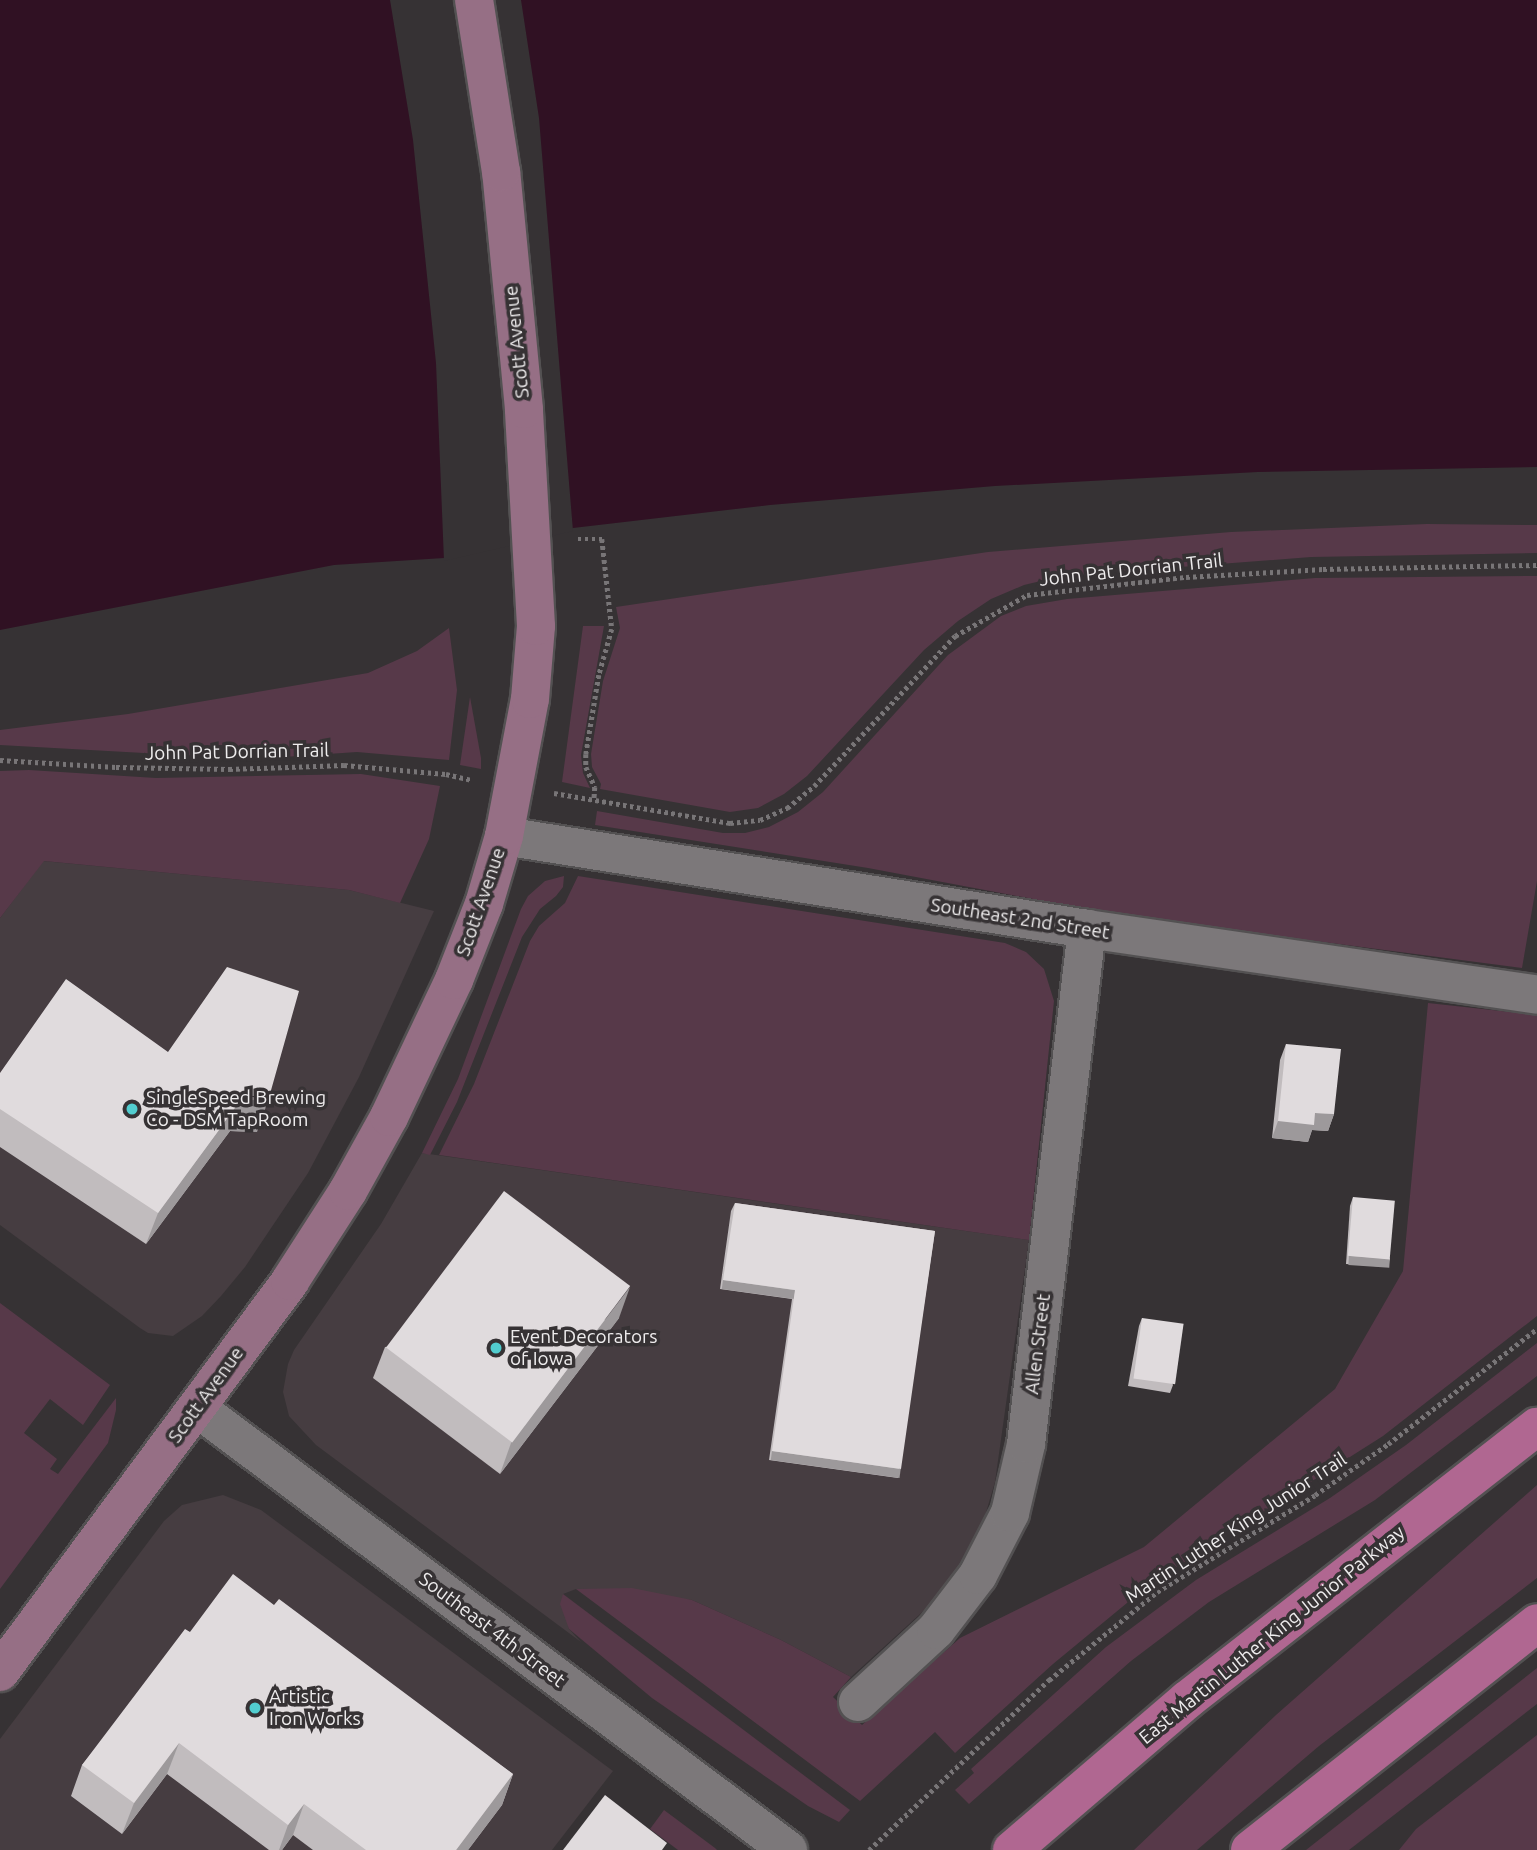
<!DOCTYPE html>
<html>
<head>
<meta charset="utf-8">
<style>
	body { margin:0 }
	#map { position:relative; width:1537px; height:1850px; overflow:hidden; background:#363234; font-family:Ubuntu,sans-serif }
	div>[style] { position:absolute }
	.built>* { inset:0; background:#463d41 }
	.green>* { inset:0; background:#573949 }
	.water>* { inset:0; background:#301123 }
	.pier>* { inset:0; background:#363234 }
	.path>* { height:4.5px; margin-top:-2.25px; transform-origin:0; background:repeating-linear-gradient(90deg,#787577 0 3.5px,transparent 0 7px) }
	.roads { filter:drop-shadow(2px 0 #535152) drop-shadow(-2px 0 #535152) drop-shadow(0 2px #535152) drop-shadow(0 -2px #535152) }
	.minor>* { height:38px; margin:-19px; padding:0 19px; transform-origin:19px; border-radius:19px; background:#7c787a }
	.secondary>* { height:38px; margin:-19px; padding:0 19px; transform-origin:19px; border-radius:19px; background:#966f85 }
	.primary>* { height:38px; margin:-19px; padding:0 19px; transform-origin:19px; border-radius:19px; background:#b06791 }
	.wall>* { inset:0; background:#c1bcbe }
	.shaded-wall>* { inset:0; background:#9d999b; transform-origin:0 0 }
	.building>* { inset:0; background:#e0dbdd; transform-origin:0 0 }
	.dots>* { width:19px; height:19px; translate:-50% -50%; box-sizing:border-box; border:4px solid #363234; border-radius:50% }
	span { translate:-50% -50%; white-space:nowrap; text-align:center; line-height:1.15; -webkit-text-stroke:7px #363234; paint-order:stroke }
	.street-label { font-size:19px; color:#eeeced }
	.poi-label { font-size:19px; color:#eeeced }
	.left { translate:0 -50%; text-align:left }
</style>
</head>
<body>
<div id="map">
	<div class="built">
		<i style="clip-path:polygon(43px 861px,349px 890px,434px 911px,359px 1077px,308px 1173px,245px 1267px,221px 1296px,202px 1316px,173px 1336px,148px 1333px,140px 1328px,0 1225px,0 918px)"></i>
		<i style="clip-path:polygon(422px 1153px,1029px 1240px,995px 1482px,982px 1526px,941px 1595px,851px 1677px,781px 1640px,692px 1600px,576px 1589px,563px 1594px,569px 1629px,581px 1642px,316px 1445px,289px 1416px,283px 1392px,288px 1364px,294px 1350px,381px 1224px)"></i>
		<i style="clip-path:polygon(223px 1495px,261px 1510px,613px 1771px,552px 1850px,0 1850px,0 1739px,164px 1521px,182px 1505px)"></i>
	</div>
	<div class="green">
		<i style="clip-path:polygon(1427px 524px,1537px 525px,1537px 553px,1311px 557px,1062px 576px,1024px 585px,991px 599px,958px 621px,924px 650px,807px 776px,784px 794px,758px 808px,730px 812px,600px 789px,601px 784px,592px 767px,591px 754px,603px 681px,620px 628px,616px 607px,988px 552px,1231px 532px)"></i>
		<i style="clip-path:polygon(1537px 576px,1537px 881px,1522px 968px,1118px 915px,868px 868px,595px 825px,597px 811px,723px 833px,745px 833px,769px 827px,798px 812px,823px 792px,948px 655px,1001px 616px,1026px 606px,1067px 599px,1315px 578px)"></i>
		<i style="clip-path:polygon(583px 626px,604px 626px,581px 755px,583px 773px,590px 788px,562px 782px)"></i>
		<i style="clip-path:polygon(449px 628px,457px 690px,449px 760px,357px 752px,269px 758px,180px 755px,0 745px,0 730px,128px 714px,368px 673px,417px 651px)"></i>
		<i style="clip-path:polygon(470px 697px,481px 758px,481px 769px,460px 765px)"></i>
		<i style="clip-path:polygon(29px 770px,156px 778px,361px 774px,440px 786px,429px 839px,400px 903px,349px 890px,44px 861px,0 918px,0 771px)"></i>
		<i style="clip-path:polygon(564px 876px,563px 887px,556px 896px,540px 909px,522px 937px,457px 1102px,430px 1155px,422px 1153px,458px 1079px,521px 909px,528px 896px,545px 881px)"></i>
		<i style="clip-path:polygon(578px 876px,1005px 943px,1026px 952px,1044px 969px,1054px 1001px,1029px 1240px,439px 1155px,474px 1084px,530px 941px,539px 926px,565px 903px)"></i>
		<i style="clip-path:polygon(1428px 1003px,1537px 1015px,1537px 1316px,1383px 1436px,1150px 1584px,1053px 1664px,955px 1753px,935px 1732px,860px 1801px,576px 1589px,632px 1588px,692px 1600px,781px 1640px,851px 1677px,833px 1697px,862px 1725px,960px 1638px,1144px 1547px,1335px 1389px,1403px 1271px)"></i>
		<i style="clip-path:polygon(0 1303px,110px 1385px,83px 1425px,50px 1399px,24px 1433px,57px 1459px,50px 1469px,58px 1474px,116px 1398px,116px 1410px,108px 1443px,0 1589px)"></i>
		<i style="clip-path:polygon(1537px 1343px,1537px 1376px,1375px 1500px,1209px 1602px,1131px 1661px,969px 1804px,955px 1790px,974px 1773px,971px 1769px,1106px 1647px,1196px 1580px,1330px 1498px,1406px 1445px)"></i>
		<i style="clip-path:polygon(1537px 1485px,1537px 1578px,1319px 1746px,1197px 1850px,1134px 1850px,1276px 1715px)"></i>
		<i style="clip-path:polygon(563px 1594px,850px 1810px,839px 1822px,808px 1806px,652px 1698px,569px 1629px,560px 1604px)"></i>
		<i style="clip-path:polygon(1537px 1668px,1537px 1704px,1349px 1850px,1306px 1850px)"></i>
		<i style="clip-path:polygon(1537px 1735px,1537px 1850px,1399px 1850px,1416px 1829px)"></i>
		<i style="clip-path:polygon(664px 1810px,715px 1848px,717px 1850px,678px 1850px,650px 1829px)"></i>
	</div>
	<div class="water">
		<i style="clip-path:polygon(0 0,1537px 0,1537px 467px,1258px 472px,995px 486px,770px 505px,573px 528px,444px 558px,334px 565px,0 630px)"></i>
	</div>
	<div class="pier">
		<i style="clip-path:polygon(390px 0,521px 0,539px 118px,573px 531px,444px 561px,436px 363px,413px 140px)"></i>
	</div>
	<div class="path">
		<i style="left:578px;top:539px;width:24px"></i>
		<i style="left:602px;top:539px;width:91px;rotate:83.7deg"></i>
		<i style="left:612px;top:629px;width:48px;rotate:105.8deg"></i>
		<i style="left:599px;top:675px;width:80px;rotate:99.3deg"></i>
		<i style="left:586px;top:754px;width:13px;rotate:90deg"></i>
		<i style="left:586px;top:767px;width:22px;rotate:66deg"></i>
		<i style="left:595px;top:787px;width:13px;rotate:94deg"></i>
		<i style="left:0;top:760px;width:116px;rotate:3.5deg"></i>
		<i style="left:116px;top:767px;width:113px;rotate:1deg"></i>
		<i style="left:229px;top:769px;width:115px;rotate:-2deg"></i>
		<i style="left:344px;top:765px;width:102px;rotate:5deg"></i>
		<i style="left:446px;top:774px;width:27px;rotate:13deg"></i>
		<i style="left:554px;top:793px;width:179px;rotate:9.7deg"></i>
		<i style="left:730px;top:823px;width:30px;rotate:-6deg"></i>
		<i style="left:760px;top:820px;width:30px;rotate:-24deg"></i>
		<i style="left:787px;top:808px;width:35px;rotate:-39deg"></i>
		<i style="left:814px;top:786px;width:206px;rotate:-46.8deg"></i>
		<i style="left:955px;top:636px;width:83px;rotate:-29.7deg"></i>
		<i style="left:1027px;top:595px;width:160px;rotate:-6.5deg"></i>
		<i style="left:1186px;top:577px;width:137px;rotate:-3.3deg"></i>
		<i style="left:1323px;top:569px;width:214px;rotate:-1.1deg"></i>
		<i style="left:869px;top:1850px;width:248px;rotate:-43.4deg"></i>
		<i style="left:1049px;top:1680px;width:139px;rotate:-39.2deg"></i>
		<i style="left:1157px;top:1592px;width:185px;rotate:-31.5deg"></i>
		<i style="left:1315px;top:1495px;width:89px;rotate:-34.9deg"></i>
		<i style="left:1388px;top:1444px;width:188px;rotate:-37.7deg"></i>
	</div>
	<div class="roads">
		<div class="minor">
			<i style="left:504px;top:836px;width:590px;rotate:9.06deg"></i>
			<i style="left:1087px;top:929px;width:455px;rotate:8.3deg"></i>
			<i style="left:197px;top:1408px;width:738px;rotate:36.79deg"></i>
			<i style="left:858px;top:1702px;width:106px;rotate:-42.7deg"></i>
			<i style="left:936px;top:1630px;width:69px;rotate:-52.6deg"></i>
			<i style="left:978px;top:1575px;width:70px;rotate:-62.7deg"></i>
			<i style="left:1010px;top:1513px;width:71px;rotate:-76.9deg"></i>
			<i style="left:1026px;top:1444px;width:519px;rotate:-83.24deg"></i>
		</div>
		<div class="secondary">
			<i style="left:0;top:1672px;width:487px;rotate:-53.4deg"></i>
			<i style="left:290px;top:1281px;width:107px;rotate:-57.2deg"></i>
			<i style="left:348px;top:1191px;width:85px;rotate:-61deg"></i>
			<i style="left:389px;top:1117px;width:152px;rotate:-64.6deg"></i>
			<i style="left:454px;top:980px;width:82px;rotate:-68.5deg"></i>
			<i style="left:484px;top:904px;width:71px;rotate:-73.6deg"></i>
			<i style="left:504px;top:836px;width:139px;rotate:-79.3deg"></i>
			<i style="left:530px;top:699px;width:73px;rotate:-85.3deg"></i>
			<i style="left:536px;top:626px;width:217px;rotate:-93.2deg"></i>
			<i style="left:524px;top:409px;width:238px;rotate:-95.5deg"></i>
			<i style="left:501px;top:172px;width:174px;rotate:-98.9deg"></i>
		</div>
		<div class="primary">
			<i style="left:1012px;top:1850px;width:230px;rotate:-40.6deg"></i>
			<i style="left:1187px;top:1700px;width:444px;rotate:-38deg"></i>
			<i style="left:1250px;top:1850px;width:366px;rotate:-38.3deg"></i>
		</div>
	</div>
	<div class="wall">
		<i style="clip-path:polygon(1286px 1044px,1334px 1114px,1328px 1131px,1312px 1130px,1308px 1142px,1272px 1138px,1280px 1060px)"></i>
		<i style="clip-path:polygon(0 1073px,257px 1132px,230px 1131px,146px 1244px,0 1147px)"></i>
		<i style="clip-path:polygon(1353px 1197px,1390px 1259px,1387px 1267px,1346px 1264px,1350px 1206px)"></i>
		<i style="clip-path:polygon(735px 1203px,935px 1231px,898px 1478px,769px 1460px,792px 1299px,720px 1289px,731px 1211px)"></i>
		<i style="clip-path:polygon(619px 1318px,500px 1474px,373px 1378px,385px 1347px)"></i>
		<i style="clip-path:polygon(1142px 1318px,1173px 1385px,1170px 1393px,1128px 1386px,1139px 1326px)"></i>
		<i style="clip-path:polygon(274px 1605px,513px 1774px,502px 1805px,468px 1850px,313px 1850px,293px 1835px,282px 1850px,269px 1850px,167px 1774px,122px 1834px,71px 1796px,82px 1765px,190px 1632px)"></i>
	</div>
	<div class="shaded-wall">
		<i style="clip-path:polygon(241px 1100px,268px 1101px,257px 1132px,230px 1131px,146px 1244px,158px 1213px)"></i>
		<i style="clip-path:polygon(1315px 1113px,1334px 1114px,1328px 1131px,1312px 1130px,1308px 1142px,1272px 1138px,1278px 1121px)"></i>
		<i style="left:1349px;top:1256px;width:41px;height:9px;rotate:4deg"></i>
		<i style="left:723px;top:1280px;width:73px;height:9px;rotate:8deg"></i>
		<i style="clip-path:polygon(630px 1287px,619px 1318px,500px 1474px,511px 1443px)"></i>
		<i style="left:772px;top:1451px;width:130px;height:9px;rotate:8deg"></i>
		<i style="clip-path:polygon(179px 1743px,167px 1774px,122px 1834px,134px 1803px)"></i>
		<i style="clip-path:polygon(513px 1774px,502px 1805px,468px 1850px,456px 1850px)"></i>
		<i style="clip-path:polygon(304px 1804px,293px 1835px,282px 1850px,279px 1850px,288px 1825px)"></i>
	</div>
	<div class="building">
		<i style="clip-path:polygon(227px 967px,299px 991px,268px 1101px,241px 1100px,158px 1213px,0 1109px,0 1073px,66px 979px,168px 1052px)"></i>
		<i style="clip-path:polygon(1286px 1044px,1341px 1049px,1334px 1114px,1315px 1113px,1314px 1125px,1278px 1121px)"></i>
		<i style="left:504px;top:1191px;width:158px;height:196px;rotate:37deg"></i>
		<i style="left:1353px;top:1197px;width:42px;height:59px;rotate:5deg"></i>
		<i style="clip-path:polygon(735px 1203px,935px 1231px,901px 1469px,772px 1451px,795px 1290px,723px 1280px)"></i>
		<i style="left:1142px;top:1318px;width:42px;height:61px;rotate:8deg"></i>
		<i style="clip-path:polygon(233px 1574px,274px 1605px,279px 1599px,513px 1774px,456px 1850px,366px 1850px,304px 1804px,288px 1825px,179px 1743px,134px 1803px,82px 1765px,185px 1629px,190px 1632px)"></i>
		<i style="clip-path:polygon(605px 1795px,667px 1843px,662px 1850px,563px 1850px)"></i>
	</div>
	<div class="dots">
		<i style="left:132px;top:1109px;background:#52cdcf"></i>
		<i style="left:496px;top:1348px;background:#52cdcf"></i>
		<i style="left:255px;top:1708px;background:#52cdcf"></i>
	</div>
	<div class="street-label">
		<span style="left:517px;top:342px;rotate:-96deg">Scott Avenue</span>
		<span style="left:1131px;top:570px;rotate:-6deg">John Pat Dorrian Trail</span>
		<span style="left:237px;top:752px;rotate:-1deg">John Pat Dorrian Trail</span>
		<span style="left:481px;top:902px;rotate:-71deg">Scott Avenue</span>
		<span style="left:1020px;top:919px;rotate:9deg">Southeast 2nd Street</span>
		<span style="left:1038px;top:1344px;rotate:-83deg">Allen Street</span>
		<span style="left:206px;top:1395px;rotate:-54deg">Scott Avenue</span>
		<span style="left:1236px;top:1528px;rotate:-33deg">Martin Luther King Junior Trail</span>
		<span style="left:492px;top:1630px;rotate:37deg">Southeast 4th Street</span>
		<span style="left:1272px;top:1635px;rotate:-39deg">East Martin Luther King Junior Parkway</span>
	</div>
	<div class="poi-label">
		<span class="left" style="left:146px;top:1109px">SingleSpeed Brewing<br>Co - DSM TapRoom</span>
		<span class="left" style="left:510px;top:1348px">Event Decorators<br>of Iowa</span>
		<span class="left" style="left:269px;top:1708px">Artistic<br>Iron Works</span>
	</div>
</div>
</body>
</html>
